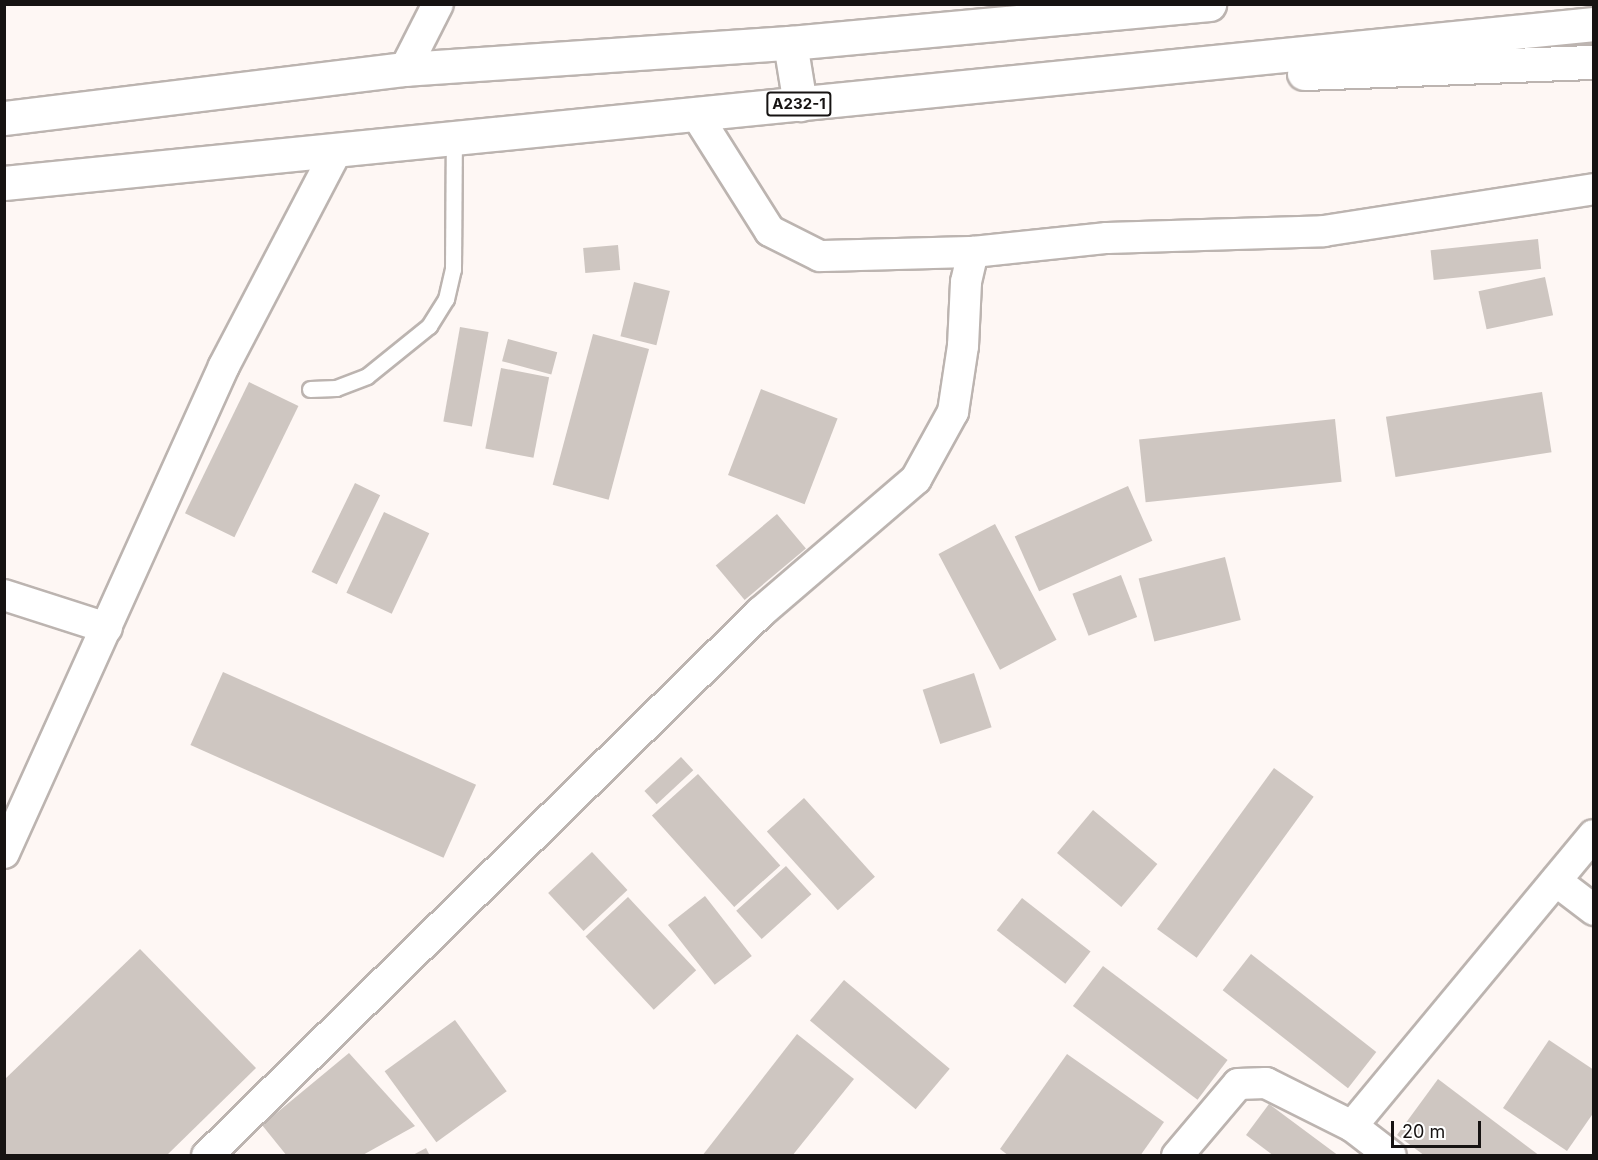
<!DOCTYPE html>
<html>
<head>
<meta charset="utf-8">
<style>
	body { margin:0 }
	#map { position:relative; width:1598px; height:1160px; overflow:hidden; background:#fef7f4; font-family:Inter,sans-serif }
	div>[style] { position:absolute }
	.building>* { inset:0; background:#cec6c1; transform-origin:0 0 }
	.roads { filter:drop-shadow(2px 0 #bcb4b0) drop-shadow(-2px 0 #bcb4b0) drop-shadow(0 2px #bcb4b0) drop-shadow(0 -2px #bcb4b0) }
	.lane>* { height:15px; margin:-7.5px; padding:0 7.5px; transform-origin:7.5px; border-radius:7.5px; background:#fff }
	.street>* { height:30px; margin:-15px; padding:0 15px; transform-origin:15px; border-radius:15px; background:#fff }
	.highway>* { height:33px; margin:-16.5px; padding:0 16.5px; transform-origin:16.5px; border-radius:16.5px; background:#fff }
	span { translate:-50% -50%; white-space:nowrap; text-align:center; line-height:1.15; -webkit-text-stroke:5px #fff; paint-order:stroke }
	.shield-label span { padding:2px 4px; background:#fff; border:2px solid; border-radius:4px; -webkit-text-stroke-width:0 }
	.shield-label { font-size:15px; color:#161312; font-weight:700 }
	.frame { position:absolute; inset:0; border:6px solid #161312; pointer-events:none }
	.scale { position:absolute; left:1391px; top:1121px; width:90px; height:27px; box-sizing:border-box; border:3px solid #161312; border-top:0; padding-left:8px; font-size:18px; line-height:21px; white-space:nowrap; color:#161312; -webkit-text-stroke:4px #fff; paint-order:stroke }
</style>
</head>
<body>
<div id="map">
	<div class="building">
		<i style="left:1538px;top:239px;width:30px;height:108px;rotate:84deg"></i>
		<i style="left:618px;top:245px;width:25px;height:35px;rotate:85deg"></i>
		<i style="left:1545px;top:277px;width:39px;height:68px;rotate:78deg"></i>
		<i style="left:634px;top:282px;width:37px;height:56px;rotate:14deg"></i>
		<i style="left:460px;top:327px;width:29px;height:96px;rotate:10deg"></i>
		<i style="left:593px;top:334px;width:58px;height:156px;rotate:15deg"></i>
		<i style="left:508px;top:339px;width:51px;height:23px;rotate:15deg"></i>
		<i style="left:501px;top:368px;width:49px;height:82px;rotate:11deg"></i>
		<i style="left:249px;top:382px;width:55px;height:146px;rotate:26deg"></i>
		<i style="left:761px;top:389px;width:82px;height:92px;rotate:21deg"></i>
		<i style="left:1542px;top:392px;width:61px;height:158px;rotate:81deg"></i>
		<i style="left:1335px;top:419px;width:63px;height:197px;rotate:84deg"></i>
		<i style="left:355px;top:483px;width:28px;height:99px;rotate:26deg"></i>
		<i style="left:1128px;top:486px;width:60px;height:124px;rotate:66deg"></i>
		<i style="left:384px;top:512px;width:50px;height:89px;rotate:25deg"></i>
		<i style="left:777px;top:514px;width:45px;height:80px;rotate:50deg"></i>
		<i style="left:995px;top:524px;width:131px;height:64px;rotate:62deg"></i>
		<i style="left:1225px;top:557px;width:65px;height:89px;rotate:76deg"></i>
		<i style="left:1121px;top:575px;width:45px;height:52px;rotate:69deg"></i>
		<i style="left:223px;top:672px;width:277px;height:80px;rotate:24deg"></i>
		<i style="left:974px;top:673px;width:57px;height:54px;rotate:72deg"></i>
		<i style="left:681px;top:757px;width:18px;height:50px;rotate:47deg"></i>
		<i style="left:1274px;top:768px;width:49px;height:199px;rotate:36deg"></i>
		<i style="left:698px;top:774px;width:123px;height:62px;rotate:48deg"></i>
		<i style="left:804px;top:798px;width:106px;height:50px;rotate:48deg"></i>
		<i style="left:1093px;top:810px;width:84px;height:56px;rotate:40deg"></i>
		<i style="left:592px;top:852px;width:52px;height:60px;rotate:47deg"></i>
		<i style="left:786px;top:866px;width:38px;height:67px;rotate:48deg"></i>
		<i style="left:705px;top:896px;width:76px;height:47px;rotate:52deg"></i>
		<i style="left:628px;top:897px;width:100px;height:58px;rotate:47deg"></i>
		<i style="left:1022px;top:898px;width:87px;height:41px;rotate:38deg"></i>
		<i style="clip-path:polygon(140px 949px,256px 1068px,166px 1156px,4px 1156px,4px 1080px)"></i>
		<i style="left:1251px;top:954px;width:159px;height:46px;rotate:38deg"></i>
		<i style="left:1103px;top:966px;width:156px;height:50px;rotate:37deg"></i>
		<i style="left:844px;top:980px;width:138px;height:53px;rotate:40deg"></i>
		<i style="left:455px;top:1020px;width:88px;height:87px;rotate:54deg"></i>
		<i style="clip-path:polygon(797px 1034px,854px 1079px,792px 1156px,702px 1156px)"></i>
		<i style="clip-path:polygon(1549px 1040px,1594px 1070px,1594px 1112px,1567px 1151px,1503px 1108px)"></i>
		<i style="clip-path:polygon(349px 1053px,415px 1126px,361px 1156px,287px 1156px,262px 1125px)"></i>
		<i style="clip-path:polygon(1067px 1054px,1164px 1122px,1140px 1156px,1009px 1156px,1000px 1149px)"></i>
		<i style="clip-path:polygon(1438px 1079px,1540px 1156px,1425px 1156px,1397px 1135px)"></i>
		<i style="clip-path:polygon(1269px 1104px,1339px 1156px,1274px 1156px,1246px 1135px)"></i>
		<i style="clip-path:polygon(426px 1148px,430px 1156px,411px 1156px)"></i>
	</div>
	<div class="roads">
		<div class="lane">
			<i style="left:310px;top:389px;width:26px;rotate:-2deg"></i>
			<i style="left:336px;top:388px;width:33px;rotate:-21deg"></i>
			<i style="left:367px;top:376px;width:80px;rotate:-38.9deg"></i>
			<i style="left:429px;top:326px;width:32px;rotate:-58deg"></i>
			<i style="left:446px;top:299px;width:31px;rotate:-77deg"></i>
			<i style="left:453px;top:269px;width:130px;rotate:-89.6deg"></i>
		</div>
		<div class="street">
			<i style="left:405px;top:69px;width:73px;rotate:-63.1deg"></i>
			<i style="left:696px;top:114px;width:138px;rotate:57.7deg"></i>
			<i style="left:770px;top:231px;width:56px;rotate:26.6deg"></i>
			<i style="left:820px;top:256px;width:153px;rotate:-1.5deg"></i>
			<i style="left:4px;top:595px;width:108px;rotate:17.8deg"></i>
			<i style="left:4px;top:853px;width:534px;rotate:-65.69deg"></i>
			<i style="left:224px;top:366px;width:244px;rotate:-62.4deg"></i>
			<i style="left:1556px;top:881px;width:48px;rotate:37.3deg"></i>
			<i style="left:1352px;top:1126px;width:49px;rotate:37.6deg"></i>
			<i style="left:207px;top:1156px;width:776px;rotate:-44.48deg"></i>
			<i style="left:761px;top:612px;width:204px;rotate:-40.6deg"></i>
			<i style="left:916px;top:479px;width:77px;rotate:-61.1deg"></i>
			<i style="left:953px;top:412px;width:67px;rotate:-81.4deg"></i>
			<i style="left:963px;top:346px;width:64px;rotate:-87.3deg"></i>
			<i style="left:966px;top:282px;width:31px;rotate:-77deg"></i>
			<i style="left:973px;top:252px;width:135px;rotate:-6deg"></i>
			<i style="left:1107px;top:238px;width:217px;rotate:-1.8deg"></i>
			<i style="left:1324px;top:231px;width:273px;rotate:-8.8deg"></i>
			<i style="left:1177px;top:1156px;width:94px;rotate:-49.7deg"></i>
			<i style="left:1238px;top:1084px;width:28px;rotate:-2deg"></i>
			<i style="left:1266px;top:1083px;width:96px;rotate:26.6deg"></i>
			<i style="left:1352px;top:1126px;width:378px;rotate:-50.3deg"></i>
		</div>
		<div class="highway">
			<i style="left:790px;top:43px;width:62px;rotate:80.7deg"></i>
			<i style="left:1304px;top:73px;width:290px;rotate:-2.2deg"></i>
			<i style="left:4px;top:118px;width:404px;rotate:-7deg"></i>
			<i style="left:405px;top:69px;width:386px;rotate:-3.9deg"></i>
			<i style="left:790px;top:43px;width:421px;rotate:-5.3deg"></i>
			<i style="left:4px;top:183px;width:1598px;rotate:-5.71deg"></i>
		</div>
	</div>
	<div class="shield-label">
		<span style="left:799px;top:104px">A232-1</span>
	</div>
	<div class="frame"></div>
	<div class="scale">20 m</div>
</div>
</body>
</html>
